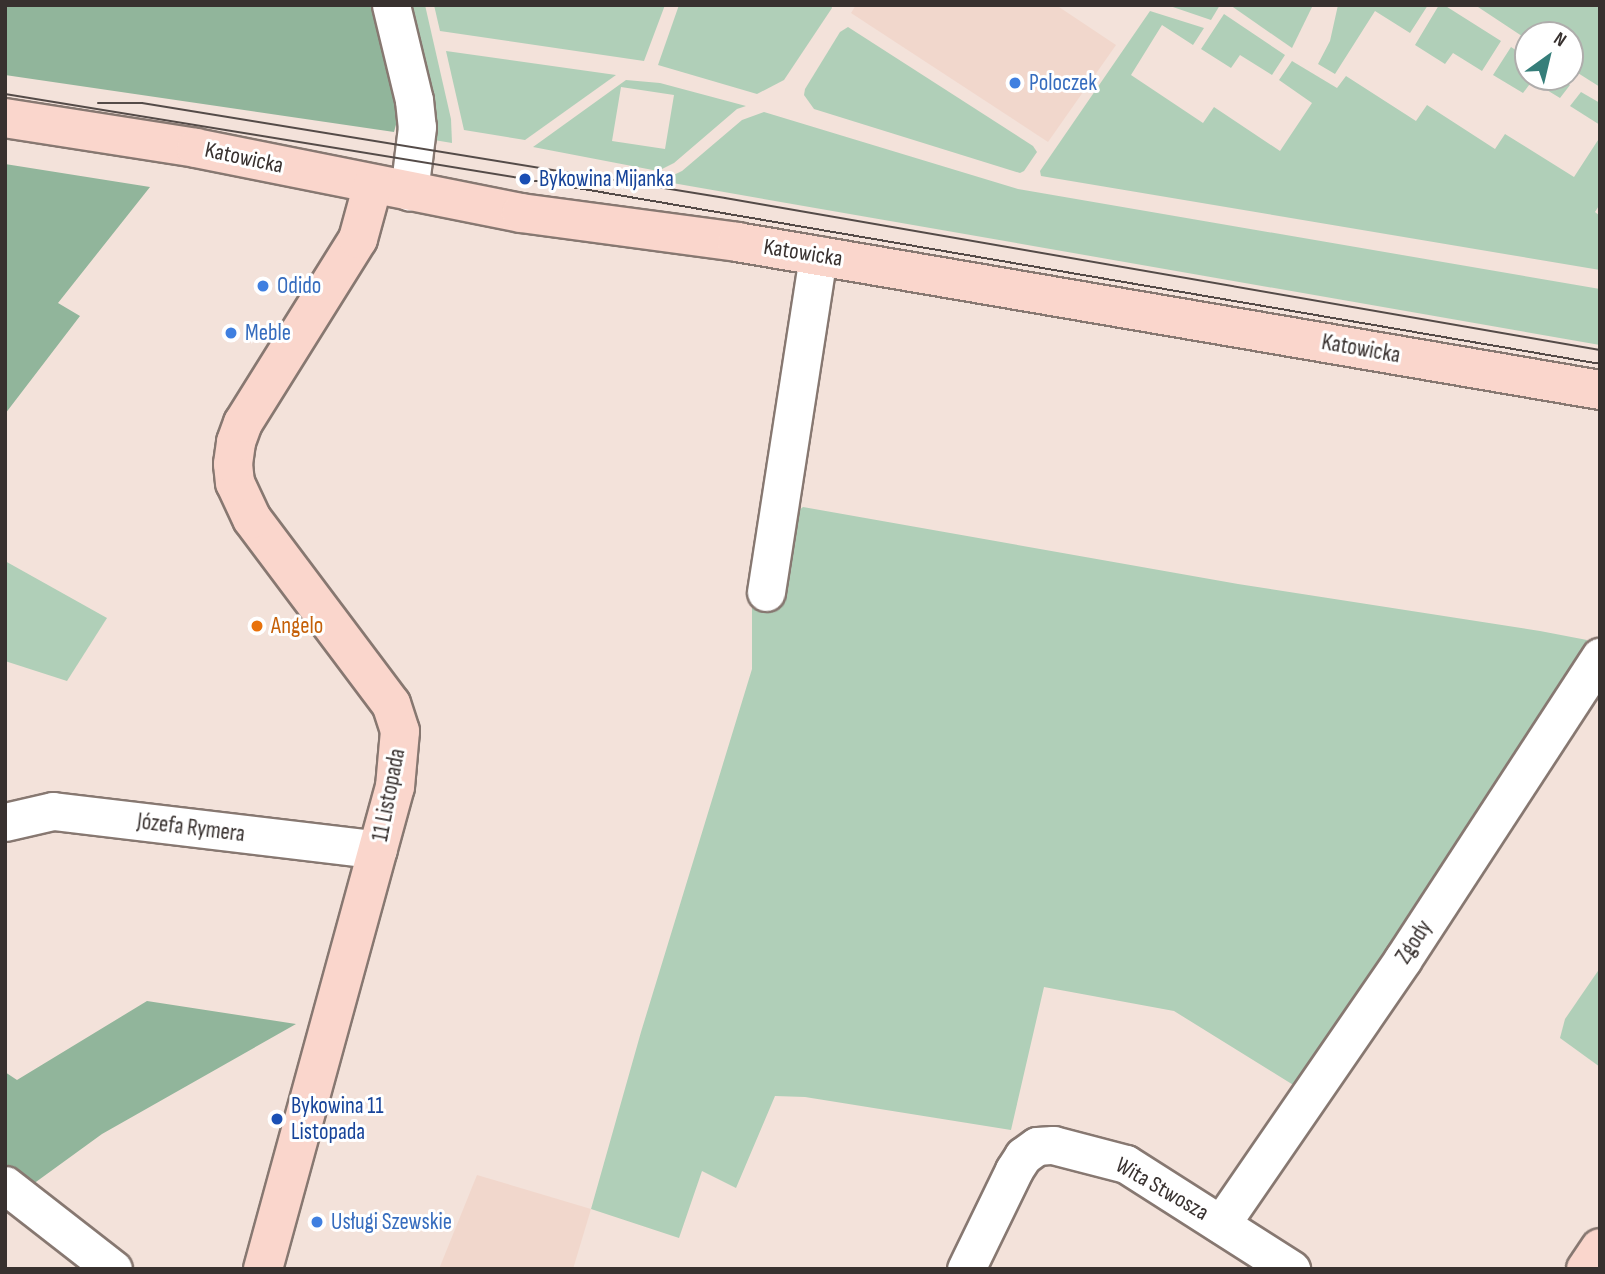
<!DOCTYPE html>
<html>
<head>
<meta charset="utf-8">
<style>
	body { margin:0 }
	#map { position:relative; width:1605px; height:1274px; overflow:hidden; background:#f3e2da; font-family:"Sofia Sans Condensed",sans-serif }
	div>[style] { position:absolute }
	.built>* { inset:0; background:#f1d7cc }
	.green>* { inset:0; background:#b0cfb8 }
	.forest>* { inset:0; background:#91b59b }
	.roads { filter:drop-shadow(2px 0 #877871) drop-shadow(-2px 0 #877871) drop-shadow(0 2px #877871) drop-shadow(0 -2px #877871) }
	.street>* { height:37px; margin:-18.5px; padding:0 18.5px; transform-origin:18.5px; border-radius:18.5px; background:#fff }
	.secondary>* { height:38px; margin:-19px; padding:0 19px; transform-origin:19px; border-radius:19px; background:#fad6cc }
	.tram>* { height:2px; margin:-1px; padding:0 1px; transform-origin:1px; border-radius:1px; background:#544b48 }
	.dots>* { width:19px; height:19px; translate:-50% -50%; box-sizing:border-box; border:4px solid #fff; border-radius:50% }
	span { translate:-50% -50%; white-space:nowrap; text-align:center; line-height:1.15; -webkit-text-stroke:6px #fff; paint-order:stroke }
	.shop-label { font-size:23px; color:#366cbe }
	.left { translate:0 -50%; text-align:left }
	.street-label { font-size:23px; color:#38312f }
	.transit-label { font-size:23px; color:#164399 }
	.food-label { font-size:23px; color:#c56008 }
	.frame { position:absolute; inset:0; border:7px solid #38312f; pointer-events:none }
	.north { position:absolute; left:1514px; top:21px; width:70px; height:70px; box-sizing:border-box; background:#fff; border:2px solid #afadac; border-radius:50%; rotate:34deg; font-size:19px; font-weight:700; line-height:28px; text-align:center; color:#38312f }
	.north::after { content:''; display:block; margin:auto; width:24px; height:32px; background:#367e7a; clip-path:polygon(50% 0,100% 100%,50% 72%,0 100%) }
</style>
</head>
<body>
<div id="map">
	<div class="built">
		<i style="clip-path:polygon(856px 5px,1056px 5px,1116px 45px,1048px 142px,851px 13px)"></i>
		<i style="clip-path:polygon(477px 1175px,591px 1209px,573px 1269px,439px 1269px)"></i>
	</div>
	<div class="green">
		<i style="clip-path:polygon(405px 5px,425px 5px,451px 119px,452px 143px,434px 140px)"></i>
		<i style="clip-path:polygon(434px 5px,665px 5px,644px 61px,440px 31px)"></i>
		<i style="clip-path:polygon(679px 5px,831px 5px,832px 8px,784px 80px,757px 94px,658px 65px)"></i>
		<i style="clip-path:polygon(1167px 5px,1220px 5px,1211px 20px)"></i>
		<i style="clip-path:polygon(1230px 5px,1313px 5px,1292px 48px)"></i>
		<i style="clip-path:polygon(1338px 5px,1428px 5px,1410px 33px,1375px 11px,1335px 74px,1318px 64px,1330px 41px)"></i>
		<i style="clip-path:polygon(1439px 5px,1444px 5px,1501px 41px,1482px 71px,1453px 53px,1445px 64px,1415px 45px)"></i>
		<i style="clip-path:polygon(1475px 5px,1600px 5px,1600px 87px,1570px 68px,1570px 35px,1528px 35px,1528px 40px)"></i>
		<i style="clip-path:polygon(1150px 11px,1204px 28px,1193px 45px,1162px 25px,1131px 75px,1203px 123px,1214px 107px,1280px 151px,1312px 103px,1279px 80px,1292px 61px,1337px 88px,1346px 76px,1416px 121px,1427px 105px,1495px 149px,1505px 134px,1574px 177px,1600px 137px,1600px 204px,1595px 212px,1600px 216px,1600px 270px,1041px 176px,1040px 171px)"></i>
		<i style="clip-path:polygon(1224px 14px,1285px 55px,1272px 75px,1240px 55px,1231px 68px,1201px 49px)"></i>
		<i style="clip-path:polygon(848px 27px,1033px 146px,1037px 152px,1024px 171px,1020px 173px,814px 109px,804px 95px,805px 89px,840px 32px)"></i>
		<i style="clip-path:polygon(1511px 47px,1528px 58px,1528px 77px,1558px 77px,1570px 85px,1560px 98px,1532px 81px,1523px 93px,1493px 75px)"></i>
		<i style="clip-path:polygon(446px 51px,616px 75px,525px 140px,464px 130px)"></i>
		<i style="clip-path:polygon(evenodd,626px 80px,660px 83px,746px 106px,737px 109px,674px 163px,658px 171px,533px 147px,626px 80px,621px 87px,674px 95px,665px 149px,612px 141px,621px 87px)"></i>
		<i style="clip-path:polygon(1581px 92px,1600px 103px,1600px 125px,1570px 106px)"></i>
		<i style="clip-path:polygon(764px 112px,1018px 189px,1600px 289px,1600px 345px,661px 181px,682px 171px,742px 120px)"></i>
		<i style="clip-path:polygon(803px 507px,1238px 584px,1540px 631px,1587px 640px,1589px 648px,1295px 1086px,1174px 1011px,1044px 987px,1011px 1130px,805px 1097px,775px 1096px,736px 1188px,702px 1171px,679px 1238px,591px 1209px,641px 1032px,752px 669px,752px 597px,792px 516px)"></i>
		<i style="clip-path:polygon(5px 561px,107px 618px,67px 681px,5px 661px)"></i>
		<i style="clip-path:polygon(1600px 968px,1600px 1067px,1560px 1038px,1565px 1019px)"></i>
	</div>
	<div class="forest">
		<i style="clip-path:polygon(5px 5px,375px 5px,395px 101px,398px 117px,394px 132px,5px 75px)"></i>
		<i style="clip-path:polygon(5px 164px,150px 187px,58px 303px,80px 316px,5px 414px)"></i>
		<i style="clip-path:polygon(147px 1001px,296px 1024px,102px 1134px,29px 1187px,5px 1168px,5px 1072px,17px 1080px)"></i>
	</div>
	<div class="roads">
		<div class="street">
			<i style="left:391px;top:5px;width:98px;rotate:76.4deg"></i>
			<i style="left:414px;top:100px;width:27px;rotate:84deg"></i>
			<i style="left:417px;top:127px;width:65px;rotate:97deg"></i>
			<i style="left:766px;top:592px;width:341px;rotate:-81.2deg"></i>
			<i style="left:5px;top:822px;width:49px;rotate:-12.9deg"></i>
			<i style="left:53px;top:811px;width:327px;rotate:6.8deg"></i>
			<i style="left:5px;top:1185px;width:137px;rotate:37.9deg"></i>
			<i style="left:1221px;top:1224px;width:321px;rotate:-55.5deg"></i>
			<i style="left:1403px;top:959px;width:361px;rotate:-56.9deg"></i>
			<i style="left:966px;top:1269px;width:110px;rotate:-64.1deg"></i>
			<i style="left:1014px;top:1170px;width:17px;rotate:-57deg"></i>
			<i style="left:1023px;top:1156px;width:17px;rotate:-36deg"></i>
			<i style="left:1037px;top:1146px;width:16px;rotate:-4deg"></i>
			<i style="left:1053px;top:1145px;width:75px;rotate:14.6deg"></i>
			<i style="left:1126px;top:1164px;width:196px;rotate:32.5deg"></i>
		</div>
		<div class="secondary">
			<i style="left:5px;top:118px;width:193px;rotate:8.9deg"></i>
			<i style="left:196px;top:148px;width:331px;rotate:11.3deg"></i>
			<i style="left:521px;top:213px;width:218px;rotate:7.6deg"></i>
			<i style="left:737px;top:242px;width:876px;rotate:9.73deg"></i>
			<i style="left:263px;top:1269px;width:500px;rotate:-74.7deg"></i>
			<i style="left:395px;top:787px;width:56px;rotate:-84.9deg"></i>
			<i style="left:400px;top:731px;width:28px;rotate:-108deg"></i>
			<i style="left:391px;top:704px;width:231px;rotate:-126.9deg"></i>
			<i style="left:252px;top:519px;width:40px;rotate:-115deg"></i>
			<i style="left:235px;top:483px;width:19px;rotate:-96deg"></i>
			<i style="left:233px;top:464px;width:22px;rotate:-82deg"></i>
			<i style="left:236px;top:442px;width:20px;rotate:-70deg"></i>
			<i style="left:243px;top:423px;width:217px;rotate:-58deg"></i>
			<i style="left:358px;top:239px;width:57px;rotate:-74.7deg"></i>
			<i style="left:1586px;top:1269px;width:25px;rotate:-56deg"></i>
		</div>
	</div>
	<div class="tram">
		<i style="left:5px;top:94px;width:527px;rotate:9.28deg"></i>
		<i style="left:525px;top:179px;width:1091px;rotate:9.76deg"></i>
		<i style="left:98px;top:103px;width:44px"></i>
		<i style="left:142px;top:103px;width:591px;rotate:9.26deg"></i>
		<i style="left:725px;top:198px;width:888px;rotate:9.85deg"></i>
	</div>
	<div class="dots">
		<i style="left:1015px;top:83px;background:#3f7fe0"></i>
		<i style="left:525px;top:179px;background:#1a4fb4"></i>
		<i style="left:263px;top:286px;background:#3f7fe0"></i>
		<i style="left:231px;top:333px;background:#3f7fe0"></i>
		<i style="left:257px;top:626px;background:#e8710a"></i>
		<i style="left:277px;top:1119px;background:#1a4fb4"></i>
		<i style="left:317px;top:1222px;background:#3f7fe0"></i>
	</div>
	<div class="shop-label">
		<span class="left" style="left:1029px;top:83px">Poloczek</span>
		<span class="left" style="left:277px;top:286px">Odido</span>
		<span class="left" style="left:245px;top:333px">Meble</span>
		<span class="left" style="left:331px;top:1222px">Usługi Szewskie</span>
	</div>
	<div class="street-label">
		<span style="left:244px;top:158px;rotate:12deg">Katowicka</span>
		<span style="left:803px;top:253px;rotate:9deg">Katowicka</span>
		<span style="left:1361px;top:349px;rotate:10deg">Katowicka</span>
		<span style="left:389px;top:795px;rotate:-79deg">11 Listopada</span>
		<span style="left:191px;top:828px;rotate:7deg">Józefa Rymera</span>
		<span style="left:1414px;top:942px;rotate:-57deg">Zgody</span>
		<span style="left:1162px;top:1189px;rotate:30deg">Wita Stwosza</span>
	</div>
	<div class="transit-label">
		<span class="left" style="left:539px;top:179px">Bykowina Mijanka</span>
		<span class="left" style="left:291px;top:1119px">Bykowina 11<br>Listopada</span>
	</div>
	<div class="food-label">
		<span class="left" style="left:271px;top:626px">Angelo</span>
	</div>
	<div class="frame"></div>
	<div class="north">N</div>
</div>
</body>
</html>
